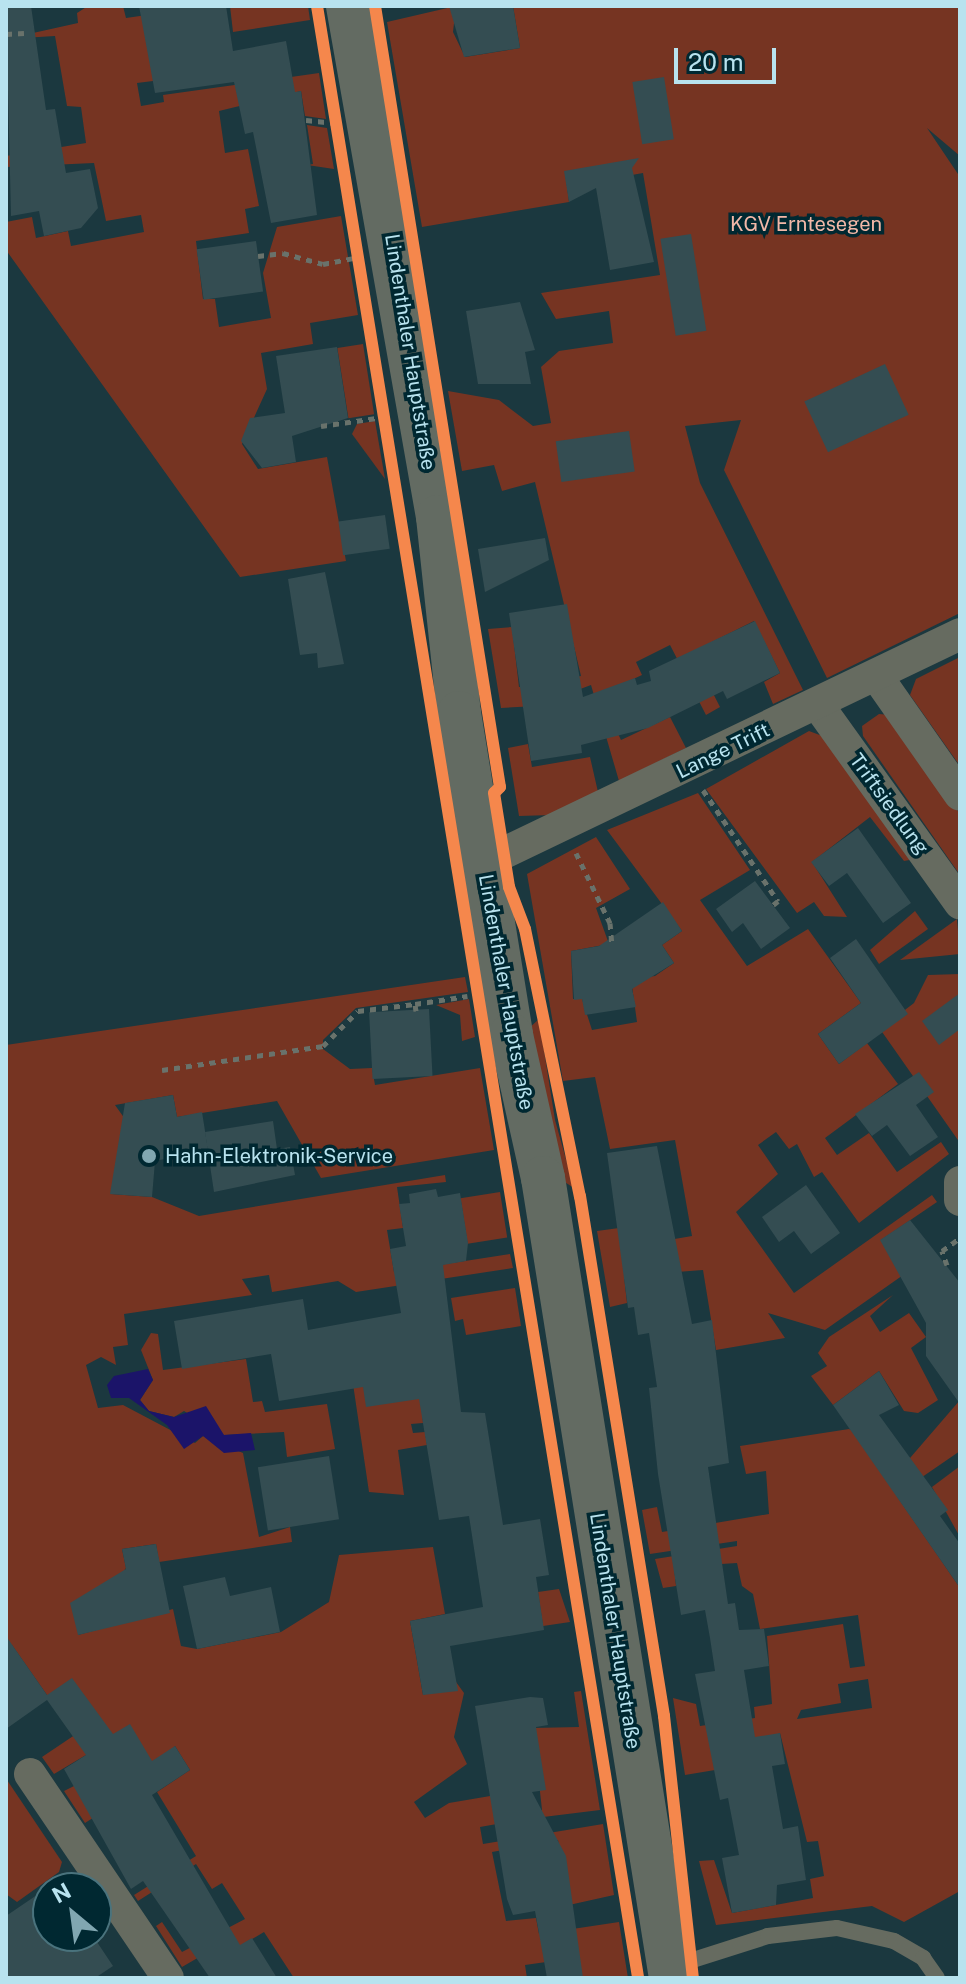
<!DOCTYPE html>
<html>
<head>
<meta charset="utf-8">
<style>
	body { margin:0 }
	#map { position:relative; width:966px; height:1984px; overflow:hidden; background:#1b383f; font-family:"Public Sans",sans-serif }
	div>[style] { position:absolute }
	.green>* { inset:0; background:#763422; transform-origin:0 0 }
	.water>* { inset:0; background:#1b1469 }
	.building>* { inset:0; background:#344d52; transform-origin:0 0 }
	.path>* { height:5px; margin-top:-2.5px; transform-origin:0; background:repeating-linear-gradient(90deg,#69726b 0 6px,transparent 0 12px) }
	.lane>* { height:16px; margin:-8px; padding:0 8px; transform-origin:8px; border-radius:8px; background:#666b60 }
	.street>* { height:32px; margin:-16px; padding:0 16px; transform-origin:16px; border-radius:16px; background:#666b60 }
	.secondary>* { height:44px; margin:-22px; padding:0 22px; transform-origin:22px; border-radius:22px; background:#636b62 }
	.cycleway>* { height:12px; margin:-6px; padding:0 6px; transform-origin:6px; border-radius:6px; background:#f5874c }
	.dots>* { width:22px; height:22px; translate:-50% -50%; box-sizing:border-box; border:4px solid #002831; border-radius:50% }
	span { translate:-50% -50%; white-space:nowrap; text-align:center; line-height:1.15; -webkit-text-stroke:7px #002831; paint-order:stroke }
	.park-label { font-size:20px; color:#f2b8a8 }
	.street-label { font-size:20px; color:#b8e3ef }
	.poi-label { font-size:20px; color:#b8e3ef }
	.left { translate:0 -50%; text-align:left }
	.frame { position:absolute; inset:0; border:8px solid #b8e3ef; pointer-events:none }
	.north { position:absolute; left:32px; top:1872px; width:80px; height:80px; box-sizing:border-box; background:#002831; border:2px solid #4a737d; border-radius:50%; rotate:331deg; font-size:22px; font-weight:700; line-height:32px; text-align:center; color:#b8e3ef }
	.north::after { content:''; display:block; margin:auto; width:28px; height:36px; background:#81a7b1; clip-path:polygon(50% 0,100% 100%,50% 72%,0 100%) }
	.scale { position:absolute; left:674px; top:48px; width:102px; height:36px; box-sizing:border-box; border:4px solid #b8e3ef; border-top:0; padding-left:10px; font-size:24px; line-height:28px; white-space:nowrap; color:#b8e3ef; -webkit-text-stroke:6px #002831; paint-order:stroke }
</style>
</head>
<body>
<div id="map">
	<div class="green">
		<i style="clip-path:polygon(88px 6px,123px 6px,126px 18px,154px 14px,153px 81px,137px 83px,141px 106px,164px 102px,163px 95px,319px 73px,326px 119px,305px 116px,301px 91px,219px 111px,225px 153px,248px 149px,259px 206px,245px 209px,249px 233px,196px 241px,203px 299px,215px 299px,219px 327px,271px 318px,263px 273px,277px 227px,341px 216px,358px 315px,310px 323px,313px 344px,261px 353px,267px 389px,242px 444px,258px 469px,327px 457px,346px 561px,240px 577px,6px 250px,6px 222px,32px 217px,36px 238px,68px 231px,71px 246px,144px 232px,141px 215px,106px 221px,94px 163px,6px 167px,6px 156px,86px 143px,81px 107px,67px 106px,55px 36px,6px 39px,78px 23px,77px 13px)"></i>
		<i style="clip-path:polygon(230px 6px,308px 6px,310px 20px,233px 32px)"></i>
		<i style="clip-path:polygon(456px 6px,453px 32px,465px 57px,520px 48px,513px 6px,960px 6px,960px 156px,927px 128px,960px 177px,960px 613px,827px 678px,724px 470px,741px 420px,685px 426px,700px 483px,803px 690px,773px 704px,764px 682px,780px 673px,754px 621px,692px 652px,720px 707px,706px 715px,670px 645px,636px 662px,642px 675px,616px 687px,610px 717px,621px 740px,670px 717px,686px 748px,619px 781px,591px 685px,575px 691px,575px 704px,501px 708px,488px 629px,512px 627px,519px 687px,581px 676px,535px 482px,502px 491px,494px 465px,462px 471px,448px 391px,499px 400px,533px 426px,551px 423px,541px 367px,559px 351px,613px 343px,609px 311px,556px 319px,541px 293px,660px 275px,643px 173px,604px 180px,565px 171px,569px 202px,422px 227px,387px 22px)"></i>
		<i style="clip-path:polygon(307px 125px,327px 128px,334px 169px,307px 165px,313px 164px)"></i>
		<i style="left:363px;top:344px;width:71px;height:26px;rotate:81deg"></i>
		<i style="clip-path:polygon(375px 421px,385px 479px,352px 434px,357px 424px)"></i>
		<i style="clip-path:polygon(960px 657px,960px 766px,910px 695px,916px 679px)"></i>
		<i style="clip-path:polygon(879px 714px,891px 715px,960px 814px,960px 875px,863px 736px,862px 726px)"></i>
		<i style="clip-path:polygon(809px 731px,825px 737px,915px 859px,904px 861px,870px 817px,812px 862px,847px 917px,824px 916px,814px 902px,797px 913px,706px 789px)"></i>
		<i style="clip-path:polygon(528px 744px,532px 767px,590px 757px,598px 792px,552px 815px,519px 816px,508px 748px)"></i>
		<i style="clip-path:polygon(698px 793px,750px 870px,700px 900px,747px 966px,808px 929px,861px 1003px,818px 1034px,839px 1064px,867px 1043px,898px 1084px,825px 1138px,837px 1155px,869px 1133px,897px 1172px,941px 1142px,949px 1154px,859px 1223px,822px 1172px,814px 1177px,797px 1144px,789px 1149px,776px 1132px,758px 1145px,778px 1174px,736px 1212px,794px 1293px,932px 1195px,937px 1202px,881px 1240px,933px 1254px,825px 1330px,768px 1313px,785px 1338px,716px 1350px,703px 1270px,624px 1276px,627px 1303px,610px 1307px,597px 1231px,619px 1228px,622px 1248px,692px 1236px,675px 1140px,610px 1149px,595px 1077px,563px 1081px,527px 874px,596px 837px,630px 889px,596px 908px,609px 944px,571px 951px,573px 999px,582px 999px,592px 1030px,637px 1022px,631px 979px,655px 976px,674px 963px,662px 945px,682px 931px,607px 830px)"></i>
		<i style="clip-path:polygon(915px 911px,928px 929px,879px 964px,870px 950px)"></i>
		<i style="clip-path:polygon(957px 919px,960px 954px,900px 960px)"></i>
		<i style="clip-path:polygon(960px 974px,960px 1143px,880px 1029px,914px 1003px,928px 975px)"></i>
		<i style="clip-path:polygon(465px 977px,468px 992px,356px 1008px,323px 1040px,323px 1049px,350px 1069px,372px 1068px,375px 1085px,480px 1068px,494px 1150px,321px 1178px,277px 1101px,177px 1117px,173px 1095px,115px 1105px,130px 1126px,111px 1194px,152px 1197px,199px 1216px,445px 1175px,446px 1182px,397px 1187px,403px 1228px,387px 1230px,394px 1272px,510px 1254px,513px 1268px,356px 1292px,338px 1281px,272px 1292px,269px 1275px,242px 1279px,252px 1295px,124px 1314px,128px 1345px,113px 1347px,116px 1365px,101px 1357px,86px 1365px,98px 1408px,123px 1405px,195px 1443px,203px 1436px,243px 1453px,259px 1537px,290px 1527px,292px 1542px,159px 1562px,156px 1544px,122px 1549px,126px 1568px,78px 1635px,173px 1609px,181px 1646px,197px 1649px,281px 1632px,329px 1602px,339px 1555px,433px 1547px,445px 1614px,410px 1621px,423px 1695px,456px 1682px,464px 1693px,454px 1737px,467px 1764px,414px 1802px,425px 1818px,449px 1803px,502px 1794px,508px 1822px,480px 1827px,483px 1844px,603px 1824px,614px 1895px,569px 1905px,558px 1840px,492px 1852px,506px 1921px,536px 1918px,539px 1934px,619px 1922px,628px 1978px,583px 1978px,574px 1958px,525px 1965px,527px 1978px,294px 1978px,264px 1932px,208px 1965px,201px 1956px,182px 1967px,156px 1926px,162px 1922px,182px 1952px,245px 1919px,222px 1883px,212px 1889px,196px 1864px,138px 1901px,134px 1895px,196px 1856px,157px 1792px,190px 1770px,175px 1746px,141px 1787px,85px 1823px,64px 1791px,74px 1786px,86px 1755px,54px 1774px,42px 1757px,100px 1718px,47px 1695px,12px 1645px,6px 1649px,6px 1045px)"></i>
		<i style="clip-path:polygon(469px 999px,475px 1037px,462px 1041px,460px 1015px,436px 1005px)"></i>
		<i style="clip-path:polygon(539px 1019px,555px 1120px,574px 1188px,560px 1179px,527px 1030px)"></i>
		<i style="left:500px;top:1192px;width:46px;height:40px;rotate:81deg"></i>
		<i style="clip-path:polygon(515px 1288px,521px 1326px,466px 1335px,463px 1319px,455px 1321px,451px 1298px)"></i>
		<i style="clip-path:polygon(893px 1295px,870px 1316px,880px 1332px,909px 1313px,926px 1337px,911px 1348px,938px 1400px,918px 1413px,904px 1411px,879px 1371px,833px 1405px,811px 1376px,827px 1366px,818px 1353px,829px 1337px)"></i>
		<i style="clip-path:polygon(151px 1333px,158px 1334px,163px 1370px,246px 1359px,253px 1402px,262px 1401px,265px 1412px,327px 1404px,335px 1449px,287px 1457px,284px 1432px,224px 1435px,184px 1411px,174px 1417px,149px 1411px,140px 1400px,153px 1380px,141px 1350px)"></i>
		<i style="clip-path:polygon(349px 1357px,421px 1398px,423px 1423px,411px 1424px,413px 1433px,425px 1432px,427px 1445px,398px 1450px,404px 1495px,369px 1492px)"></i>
		<i style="clip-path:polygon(evenodd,960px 1400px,960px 1451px,896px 1495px,960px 1588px,960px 1891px,904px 1922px,872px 1906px,716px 1925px,699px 1861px,714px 1860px,732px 1913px,813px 1898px,810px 1879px,824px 1876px,818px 1841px,807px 1842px,780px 1733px,715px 1770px,685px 1775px,673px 1698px,696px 1704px,700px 1726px,755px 1718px,754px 1707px,772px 1704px,767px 1636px,843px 1624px,850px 1668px,865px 1666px,858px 1615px,760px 1629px,753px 1594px,742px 1586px,737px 1563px,674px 1567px,676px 1586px,663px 1588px,655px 1559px,737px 1546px,737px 1541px,650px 1554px,642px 1510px,657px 1507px,662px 1532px,769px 1514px,766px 1471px,746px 1474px,740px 1446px,849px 1429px,910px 1458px,960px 1400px,868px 1679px,872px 1708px,797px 1719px,801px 1710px,841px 1703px,838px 1684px,868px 1679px)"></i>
		<i style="clip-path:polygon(960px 1466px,960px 1537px,932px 1487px)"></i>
		<i style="clip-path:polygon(559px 1589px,570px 1622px,543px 1626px,538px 1592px)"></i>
		<i style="clip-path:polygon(581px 1691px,600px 1810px,527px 1819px,542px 1810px,533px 1728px,579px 1727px,574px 1692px)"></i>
		<i style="clip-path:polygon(7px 1780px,62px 1862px,59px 1872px,17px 1902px,6px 1894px)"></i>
	</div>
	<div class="water">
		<i style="clip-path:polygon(148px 1369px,153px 1380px,140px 1400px,149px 1411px,174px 1417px,206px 1406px,224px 1435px,251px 1433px,255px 1450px,224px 1453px,203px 1436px,184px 1449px,167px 1425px,129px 1398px,111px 1398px,107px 1385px,114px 1376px)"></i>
	</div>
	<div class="building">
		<i style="clip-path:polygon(6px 6px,31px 6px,46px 110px,55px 109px,66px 173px,90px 169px,98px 208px,81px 228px,44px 236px,39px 211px,11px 216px)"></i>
		<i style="clip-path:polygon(139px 6px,226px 6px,233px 51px,286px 41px,295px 92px,301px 91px,317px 215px,271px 223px,253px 132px,245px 134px,234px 82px,155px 93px)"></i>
		<i style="clip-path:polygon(449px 6px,513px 6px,520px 48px,464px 57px)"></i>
		<i style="left:664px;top:77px;width:63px;height:32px;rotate:81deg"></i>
		<i style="clip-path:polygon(639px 158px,632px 168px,654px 262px,610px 270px,596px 188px,569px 202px,564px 171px)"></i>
		<i style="left:691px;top:234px;width:98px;height:31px;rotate:81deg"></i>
		<i style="left:256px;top:241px;width:51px;height:60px;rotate:82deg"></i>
		<i style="clip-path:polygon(520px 302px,535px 350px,525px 352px,531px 384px,478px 384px,466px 311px)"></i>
		<i style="clip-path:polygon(337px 347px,348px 418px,292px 436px,296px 462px,262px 468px,241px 441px,250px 418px,285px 413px,276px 356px)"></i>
		<i style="left:885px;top:364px;width:56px;height:89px;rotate:65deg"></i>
		<i style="left:629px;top:431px;width:41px;height:74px;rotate:82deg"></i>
		<i style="left:385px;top:515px;width:34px;height:47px;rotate:82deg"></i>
		<i style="clip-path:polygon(545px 538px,549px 560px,485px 592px,478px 549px)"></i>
		<i style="clip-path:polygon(325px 572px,344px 664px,318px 668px,317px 653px,300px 655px,288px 579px)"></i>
		<i style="clip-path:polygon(567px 604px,583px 697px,635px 678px,637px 685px,651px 681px,649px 671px,755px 621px,780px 673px,727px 699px,723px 691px,648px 728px,581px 745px,582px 753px,531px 761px,509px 613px)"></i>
		<i style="clip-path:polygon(858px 828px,911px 903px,883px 923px,847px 873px,829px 886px,811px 862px)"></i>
		<i style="clip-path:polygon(755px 881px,790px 928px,761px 949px,743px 923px,732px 932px,716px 909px)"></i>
		<i style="clip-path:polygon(663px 902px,682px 931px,662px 945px,674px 963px,632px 989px,636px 1007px,585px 1015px,582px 999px,574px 1000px,571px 951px,599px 946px)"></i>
		<i style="clip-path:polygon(856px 939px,908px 1014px,839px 1064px,818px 1034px,861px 1003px,830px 958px)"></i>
		<i style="clip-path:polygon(960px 993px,960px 1029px,939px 1045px,922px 1021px)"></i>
		<i style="left:429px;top:1009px;width:67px;height:60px;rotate:87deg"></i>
		<i style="clip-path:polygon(919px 1072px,934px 1092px,916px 1105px,938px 1137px,910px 1156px,887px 1125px,872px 1136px,855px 1114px)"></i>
		<i style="clip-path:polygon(173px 1095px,177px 1117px,202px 1112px,208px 1150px,155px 1161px,152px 1197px,110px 1194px,125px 1103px)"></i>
		<i style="clip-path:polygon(273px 1121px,277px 1149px,290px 1147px,295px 1175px,214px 1192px,205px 1132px)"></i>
		<i style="clip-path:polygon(657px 1146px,692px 1324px,712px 1320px,729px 1463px,708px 1467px,728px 1604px,735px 1603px,739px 1630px,764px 1629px,769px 1666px,744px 1670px,755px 1737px,780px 1733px,785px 1764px,772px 1766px,783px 1829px,798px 1826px,806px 1880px,777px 1885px,776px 1905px,732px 1913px,722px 1858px,739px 1855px,728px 1798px,720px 1800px,695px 1674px,715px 1671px,710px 1638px,705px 1610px,681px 1615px,658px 1474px,649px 1388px,657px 1387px,649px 1333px,638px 1335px,634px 1307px,628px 1308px,607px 1153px)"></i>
		<i style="clip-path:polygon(806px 1185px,840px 1233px,811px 1254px,794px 1231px,779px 1242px,762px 1217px)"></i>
		<i style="clip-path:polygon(436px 1189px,438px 1197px,460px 1193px,468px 1243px,466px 1261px,443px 1265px,461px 1412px,485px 1413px,503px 1525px,540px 1519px,549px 1575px,536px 1577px,544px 1630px,450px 1646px,458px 1691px,423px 1695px,410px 1621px,483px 1607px,469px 1516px,439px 1520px,419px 1399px,366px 1407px,363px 1387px,279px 1401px,271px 1354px,182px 1369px,174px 1321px,303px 1299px,308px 1330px,401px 1313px,390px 1249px,406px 1246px,399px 1204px,410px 1203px,409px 1194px)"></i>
		<i style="clip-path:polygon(910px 1220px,960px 1283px,960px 1404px,926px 1356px,926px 1323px,880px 1240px)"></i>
		<i style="clip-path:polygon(879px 1371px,899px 1405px,879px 1415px,948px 1510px,940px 1516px,960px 1544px,960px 1588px,833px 1405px)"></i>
		<i style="left:329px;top:1456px;width:64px;height:72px;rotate:81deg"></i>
		<i style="clip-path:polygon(156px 1544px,170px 1613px,78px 1635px,70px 1603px,126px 1569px,122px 1549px)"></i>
		<i style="clip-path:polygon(225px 1577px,230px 1596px,271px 1587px,280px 1632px,197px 1649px,183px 1586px)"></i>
		<i style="clip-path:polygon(6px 1636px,47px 1695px,72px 1678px,113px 1734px,130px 1724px,152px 1761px,175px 1746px,190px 1770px,152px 1795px,240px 1945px,252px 1938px,277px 1978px,210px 1978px,143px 1881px,131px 1889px,64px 1769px,86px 1755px,47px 1700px,6px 1729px)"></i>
		<i style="clip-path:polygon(530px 1697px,543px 1698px,548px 1725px,536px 1727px,546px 1790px,532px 1792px,566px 1856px,583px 1978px,547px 1978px,535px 1911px,513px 1915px,507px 1899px,475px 1706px)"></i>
		<i style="clip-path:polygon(56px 1882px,60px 1888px,48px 1888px,48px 1936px,93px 1936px,113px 1966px,95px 1978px,6px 1978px,6px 1916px)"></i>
	</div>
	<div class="path">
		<i style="left:6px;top:34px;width:18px;rotate:-3deg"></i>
		<i style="left:306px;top:120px;width:27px;rotate:6deg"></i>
		<i style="left:258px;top:256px;width:25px;rotate:-7deg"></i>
		<i style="left:283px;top:253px;width:41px;rotate:15.4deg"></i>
		<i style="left:323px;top:264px;width:32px;rotate:-11deg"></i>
		<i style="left:321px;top:426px;width:63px;rotate:-8.3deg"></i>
		<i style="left:703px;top:790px;width:134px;rotate:56deg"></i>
		<i style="left:778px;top:901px;width:6px;rotate:141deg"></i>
		<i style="left:576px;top:853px;width:78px;rotate:64.1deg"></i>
		<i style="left:610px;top:923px;width:21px;rotate:85deg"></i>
		<i style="left:416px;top:1011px;width:7px;rotate:-98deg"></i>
		<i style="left:415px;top:1004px;width:53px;rotate:-8.7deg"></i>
		<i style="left:162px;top:1070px;width:163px;rotate:-8.5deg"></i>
		<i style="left:323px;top:1046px;width:49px;rotate:-45deg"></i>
		<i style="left:358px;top:1011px;width:57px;rotate:-7deg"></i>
		<i style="left:947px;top:1265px;width:15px;rotate:-110deg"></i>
		<i style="left:942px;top:1251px;width:22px;rotate:-36deg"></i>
	</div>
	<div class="lane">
		<i style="left:671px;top:1967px;width:102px;rotate:-17.7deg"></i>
		<i style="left:768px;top:1936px;width:69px;rotate:-6.6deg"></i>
		<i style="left:837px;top:1928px;width:58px;rotate:12.8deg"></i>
		<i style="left:894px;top:1941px;width:34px;rotate:30deg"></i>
		<i style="left:923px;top:1958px;width:24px;rotate:55deg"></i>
	</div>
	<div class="street">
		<i style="left:876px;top:675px;width:146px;rotate:55deg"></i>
		<i style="left:818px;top:705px;width:244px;rotate:54.4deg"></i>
		<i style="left:483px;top:863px;width:529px;rotate:-25.64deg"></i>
		<i style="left:960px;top:1182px;width:18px;rotate:90deg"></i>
		<i style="left:30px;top:1774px;width:246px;rotate:55.9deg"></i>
	</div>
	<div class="secondary">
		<i style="left:348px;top:6px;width:519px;rotate:80.01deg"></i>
		<i style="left:438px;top:517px;width:197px;rotate:83.9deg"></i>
		<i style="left:459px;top:713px;width:326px;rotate:80.8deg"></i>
		<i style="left:511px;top:1035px;width:147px;rotate:77.4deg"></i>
		<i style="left:543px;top:1178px;width:810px;rotate:80.91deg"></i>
	</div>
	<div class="cycleway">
		<i style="left:317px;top:6px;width:1998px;rotate:80.75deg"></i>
		<i style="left:375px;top:6px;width:791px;rotate:80.91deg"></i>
		<i style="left:500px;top:787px;width:8px;rotate:135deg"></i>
		<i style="left:494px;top:793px;width:95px;rotate:80.9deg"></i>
		<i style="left:509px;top:887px;width:45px;rotate:69.1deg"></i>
		<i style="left:525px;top:929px;width:273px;rotate:78.4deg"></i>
		<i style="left:580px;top:1196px;width:527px;rotate:80.82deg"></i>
		<i style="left:664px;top:1716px;width:264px;rotate:83.7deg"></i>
	</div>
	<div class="dots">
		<i style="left:149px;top:1156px;background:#81a7b1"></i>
	</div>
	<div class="park-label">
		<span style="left:806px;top:224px">KGV Erntesegen</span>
	</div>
	<div class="street-label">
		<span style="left:410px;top:352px;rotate:81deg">Lindenthaler Hauptstraße</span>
		<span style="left:723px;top:751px;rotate:-26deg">Lange Trift</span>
		<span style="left:889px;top:804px;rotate:54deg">Triftsiedlung</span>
		<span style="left:506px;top:992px;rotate:80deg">Lindenthaler Hauptstraße</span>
		<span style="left:615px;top:1631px;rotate:81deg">Lindenthaler Hauptstraße</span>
	</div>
	<div class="poi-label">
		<span class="left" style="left:165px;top:1156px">Hahn-Elektronik-Service</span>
	</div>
	<div class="frame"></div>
	<div class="north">N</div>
	<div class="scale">20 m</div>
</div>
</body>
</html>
